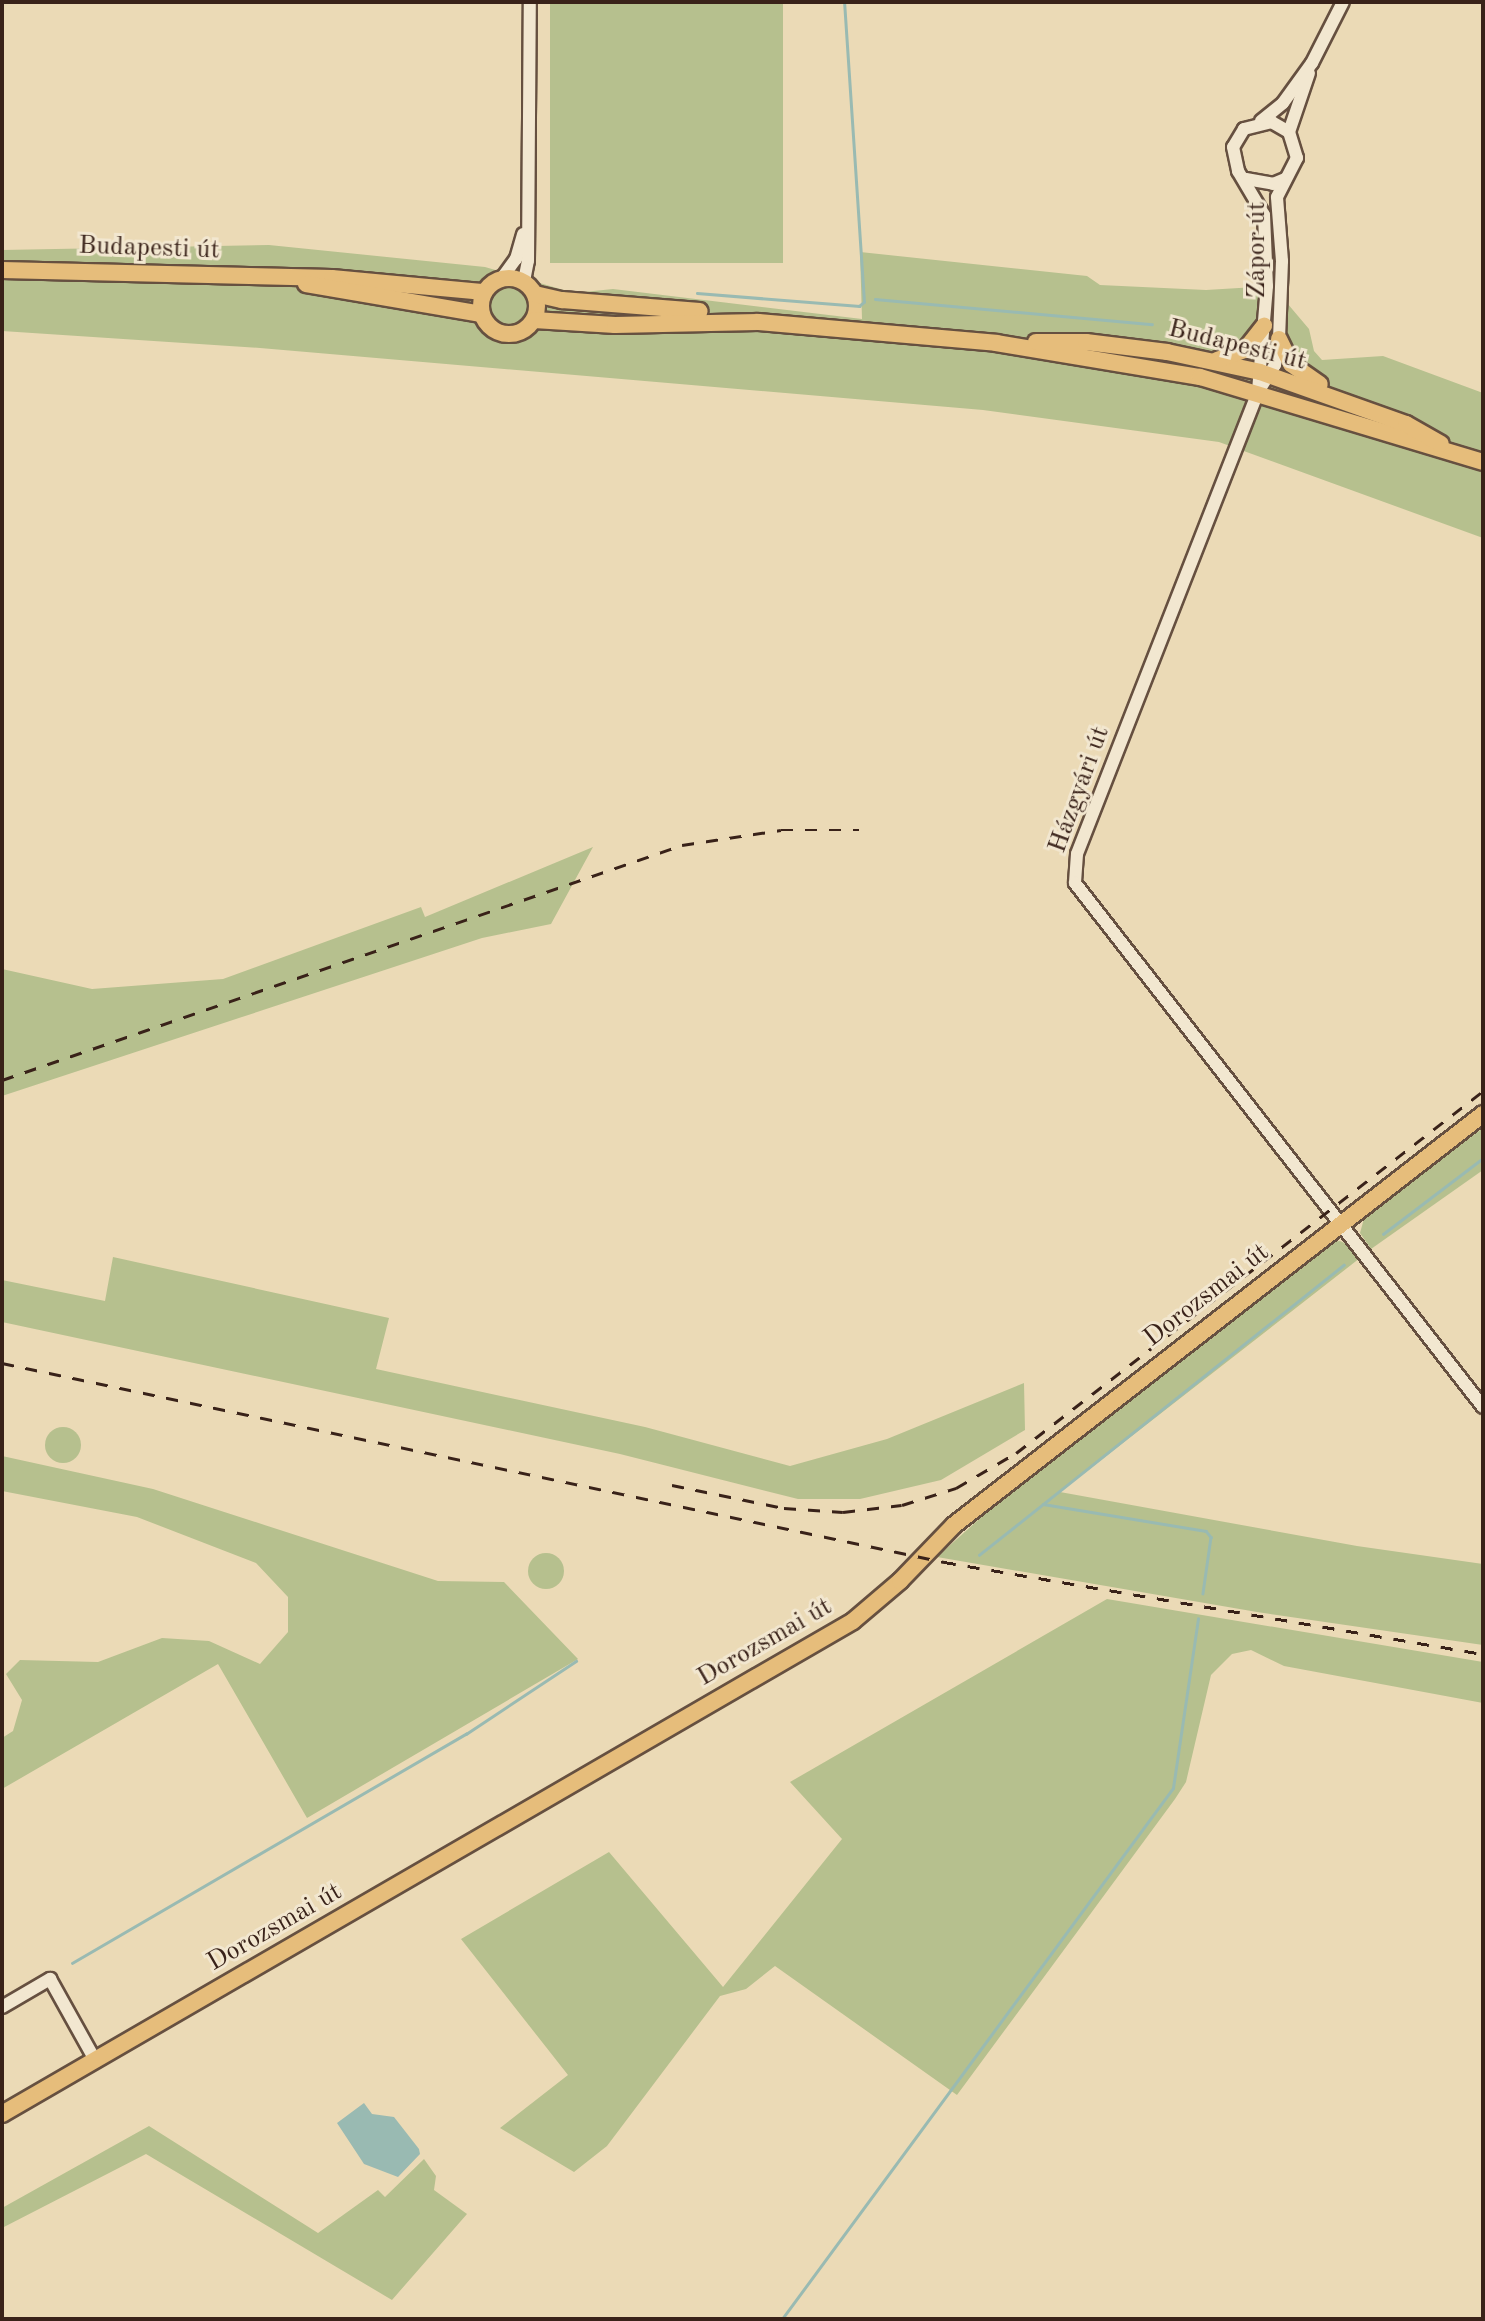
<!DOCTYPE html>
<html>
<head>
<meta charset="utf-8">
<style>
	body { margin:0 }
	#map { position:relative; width:1485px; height:2321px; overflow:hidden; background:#ebdab6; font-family:"Old Standard TT",serif }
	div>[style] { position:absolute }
	.green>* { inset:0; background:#b6c08e; transform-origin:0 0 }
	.round { border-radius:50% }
	.water>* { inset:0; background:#99bab2 }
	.stream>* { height:2.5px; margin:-1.25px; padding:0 1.25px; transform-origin:1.25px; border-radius:1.25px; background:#99bab2 }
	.roads { filter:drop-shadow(2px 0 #665040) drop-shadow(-2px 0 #665040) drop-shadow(0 2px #665040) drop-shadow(0 -2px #665040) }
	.minor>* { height:12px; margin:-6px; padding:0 6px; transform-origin:6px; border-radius:6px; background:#f2e7d0 }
	.major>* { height:16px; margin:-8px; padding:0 8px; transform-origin:8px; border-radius:8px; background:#e6bd7b }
	.major>.ring { margin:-8px; padding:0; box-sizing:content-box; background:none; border:16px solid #e6bd7b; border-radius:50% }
	.rail>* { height:2.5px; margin-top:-1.25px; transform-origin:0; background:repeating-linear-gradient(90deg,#392219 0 12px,transparent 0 24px) }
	span { translate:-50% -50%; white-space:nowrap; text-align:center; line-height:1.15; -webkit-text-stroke:6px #f2e7d0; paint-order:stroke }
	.street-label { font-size:26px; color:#392219 }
	.frame { position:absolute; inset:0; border:4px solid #392219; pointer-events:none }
</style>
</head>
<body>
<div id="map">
	<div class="green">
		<i style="left:550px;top:2px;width:233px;height:261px"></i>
		<i style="clip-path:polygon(269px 245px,485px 267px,574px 293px,613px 289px,862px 319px,860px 252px,1087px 276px,1100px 285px,1206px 290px,1286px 285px,1287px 303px,1309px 329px,1314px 351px,1322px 360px,1383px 356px,1483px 393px,1483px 538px,1219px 442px,983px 410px,260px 348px,2px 331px,2px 250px)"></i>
		<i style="clip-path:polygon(593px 847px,551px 924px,482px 938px,2px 1096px,2px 969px,92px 989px,223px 979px,421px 907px,425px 917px)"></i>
		<i style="clip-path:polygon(1483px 1128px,1483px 1170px,1371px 1249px,1360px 1233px,1365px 1215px)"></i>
		<i style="clip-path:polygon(1340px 1241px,1351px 1246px,1360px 1258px,1060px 1492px,1357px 1546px,1483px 1564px,1483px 1645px,1257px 1612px,937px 1557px,997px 1503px,1330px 1242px)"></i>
		<i style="clip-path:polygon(113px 1257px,389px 1318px,376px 1369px,645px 1427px,790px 1466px,887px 1439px,1024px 1383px,1025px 1430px,941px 1480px,860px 1499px,798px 1499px,620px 1454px,2px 1322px,2px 1280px,105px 1301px)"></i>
		<i class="round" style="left:45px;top:1427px;width:36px;height:36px"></i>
		<i style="clip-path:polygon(2px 1456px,153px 1489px,438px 1581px,504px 1582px,578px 1659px,307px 1818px,218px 1664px,2px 1789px,2px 1738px,13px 1731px,22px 1700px,6px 1674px,20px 1660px,98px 1662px,162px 1638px,209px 1641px,260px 1664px,288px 1632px,288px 1597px,256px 1563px,137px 1517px,2px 1491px)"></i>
		<i class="round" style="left:528px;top:1553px;width:36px;height:36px"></i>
		<i style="clip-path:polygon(1107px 1599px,1483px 1662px,1483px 1703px,1284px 1666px,1251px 1650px,1232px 1654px,1211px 1675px,1186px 1782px,1175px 1799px,957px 2095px,775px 1966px,746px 1989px,720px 1996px,607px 2146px,574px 2172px,500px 2128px,568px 2075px,461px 1939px,609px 1852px,723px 1987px,842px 1839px,790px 1782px)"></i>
		<i style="clip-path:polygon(149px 2126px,318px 2233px,378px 2190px,385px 2197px,424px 2159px,436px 2176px,434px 2190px,467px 2214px,392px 2300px,146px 2154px,2px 2228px,2px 2208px)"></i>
	</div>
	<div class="water">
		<i style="clip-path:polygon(364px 2103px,372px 2114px,394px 2117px,419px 2149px,420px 2154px,398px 2177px,364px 2164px,337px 2123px)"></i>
	</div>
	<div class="stream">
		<i style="left:697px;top:293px;width:163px;rotate:4.6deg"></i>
		<i style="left:859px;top:306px;width:6px;rotate:-39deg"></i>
		<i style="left:864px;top:302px;width:301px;rotate:-93.8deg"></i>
		<i style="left:875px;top:299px;width:278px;rotate:5.2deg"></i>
		<i style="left:1383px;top:1234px;width:126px;rotate:-37.2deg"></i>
		<i style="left:1043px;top:1504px;width:165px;rotate:9.4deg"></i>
		<i style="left:1206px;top:1531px;width:8px;rotate:50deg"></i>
		<i style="left:1211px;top:1537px;width:57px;rotate:98.1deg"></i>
		<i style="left:979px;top:1555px;width:466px;rotate:-38.5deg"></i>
		<i style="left:72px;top:1963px;width:456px;rotate:-30.2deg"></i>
		<i style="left:466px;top:1734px;width:132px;rotate:-33.6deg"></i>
		<i style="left:782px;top:2319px;width:659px;rotate:-53.63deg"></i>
		<i style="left:1173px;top:1788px;width:171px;rotate:-81.6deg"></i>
	</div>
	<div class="roads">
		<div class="minor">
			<i style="left:1261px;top:121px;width:28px;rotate:-39deg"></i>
			<i style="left:1283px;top:103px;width:49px;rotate:-54.1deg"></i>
			<i style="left:1312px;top:63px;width:68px;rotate:-63.1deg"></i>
			<i style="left:1289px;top:132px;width:62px;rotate:-71.3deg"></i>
			<i style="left:1246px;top:179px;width:27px;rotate:10deg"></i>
			<i style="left:1273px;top:184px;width:13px;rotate:-23deg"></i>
			<i style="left:502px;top:278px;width:24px;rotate:-54deg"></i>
			<i style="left:516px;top:259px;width:26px;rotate:-74deg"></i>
			<i style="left:524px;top:281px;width:20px;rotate:-79deg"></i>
			<i style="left:528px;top:261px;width:259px;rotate:-89.6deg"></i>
			<i style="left:1258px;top:392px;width:32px;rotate:-58deg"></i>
			<i style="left:1275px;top:365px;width:26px;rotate:-81deg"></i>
			<i style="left:1279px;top:339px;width:78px;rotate:-87.8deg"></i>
			<i style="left:1282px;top:261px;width:64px;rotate:-94.5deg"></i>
			<i style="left:1277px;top:197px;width:44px;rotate:-62.9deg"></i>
			<i style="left:1297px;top:158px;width:27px;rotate:-107deg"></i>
			<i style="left:1289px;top:132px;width:20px;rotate:-150deg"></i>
			<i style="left:1272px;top:122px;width:29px;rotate:166deg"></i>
			<i style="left:1244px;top:129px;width:21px;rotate:121deg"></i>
			<i style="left:1233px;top:147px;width:25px;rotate:78deg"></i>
			<i style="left:1238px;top:171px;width:51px;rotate:59.4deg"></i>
			<i style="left:1264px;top:215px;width:71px;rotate:87.6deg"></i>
			<i style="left:1267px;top:286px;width:106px;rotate:94.9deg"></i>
			<i style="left:1258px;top:392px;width:496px;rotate:111.4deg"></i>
			<i style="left:1077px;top:854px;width:29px;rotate:94deg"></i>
			<i style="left:1075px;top:883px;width:664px;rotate:52.09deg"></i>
			<i style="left:2px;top:2007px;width:56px;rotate:-30.3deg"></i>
			<i style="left:50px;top:1979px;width:93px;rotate:60.9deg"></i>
		</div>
		<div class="major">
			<i style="left:2px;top:270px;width:330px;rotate:1.4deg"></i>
			<i style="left:332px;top:278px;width:153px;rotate:5.3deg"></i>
			<i class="ring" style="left:481px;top:278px;width:40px;height:40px"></i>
			<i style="left:306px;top:284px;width:178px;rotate:9.7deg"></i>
			<i style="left:535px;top:294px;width:28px;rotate:13deg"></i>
			<i style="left:562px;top:300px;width:138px;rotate:4.6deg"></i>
			<i style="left:534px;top:320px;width:81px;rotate:3.5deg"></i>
			<i style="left:615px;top:325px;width:143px;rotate:-1.2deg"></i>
			<i style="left:758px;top:322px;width:239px;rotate:5deg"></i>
			<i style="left:996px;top:343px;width:207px;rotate:9.5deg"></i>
			<i style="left:1200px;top:377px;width:295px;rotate:16.7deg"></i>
			<i style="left:1279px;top:339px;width:28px;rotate:64deg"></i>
			<i style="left:1291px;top:364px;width:35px;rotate:35deg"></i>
			<i style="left:1036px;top:342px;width:50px"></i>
			<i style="left:1086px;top:342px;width:82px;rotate:7deg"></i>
			<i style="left:1167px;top:352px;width:95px;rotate:12.1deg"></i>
			<i style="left:1260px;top:372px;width:155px;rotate:19.6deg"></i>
			<i style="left:1406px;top:424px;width:40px;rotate:29.7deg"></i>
			<i style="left:1217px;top:360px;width:30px;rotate:-20deg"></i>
			<i style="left:1245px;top:350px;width:31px;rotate:-52deg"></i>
			<i style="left:2px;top:2114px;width:983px;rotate:-30.08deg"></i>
			<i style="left:853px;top:1621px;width:62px;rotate:-40.4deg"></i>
			<i style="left:900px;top:1581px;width:78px;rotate:-46deg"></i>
			<i style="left:954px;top:1525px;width:670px;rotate:-37.84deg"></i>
		</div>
	</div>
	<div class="rail">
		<i style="left:2px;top:1080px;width:719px;rotate:-19.06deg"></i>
		<i style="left:682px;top:845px;width:100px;rotate:-8.6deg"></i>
		<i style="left:781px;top:830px;width:78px"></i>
		<i style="left:2px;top:1363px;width:963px;rotate:11.93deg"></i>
		<i style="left:944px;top:1562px;width:547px;rotate:9.69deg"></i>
		<i style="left:672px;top:1485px;width:114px;rotate:11.6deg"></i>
		<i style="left:784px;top:1508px;width:59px;rotate:3.9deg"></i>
		<i style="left:843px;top:1512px;width:59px;rotate:-6.8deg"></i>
		<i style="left:902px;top:1505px;width:57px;rotate:-17.5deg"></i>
		<i style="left:956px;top:1488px;width:69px;rotate:-30.3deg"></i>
		<i style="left:1016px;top:1453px;width:591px;rotate:-37.78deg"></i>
	</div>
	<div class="street-label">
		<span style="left:149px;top:249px;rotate:2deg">Budapesti út</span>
		<span style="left:1258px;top:250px;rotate:-90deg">Zápor út</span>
		<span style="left:1237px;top:346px;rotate:14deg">Budapesti út</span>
		<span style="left:1080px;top:790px;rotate:-70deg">Házgyári út</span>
		<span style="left:1207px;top:1296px;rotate:-38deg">Dorozsmai út</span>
		<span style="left:765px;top:1643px;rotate:-30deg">Dorozsmai út</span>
		<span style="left:275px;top:1928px;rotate:-30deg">Dorozsmai út</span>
	</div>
	<div class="frame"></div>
</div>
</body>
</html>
